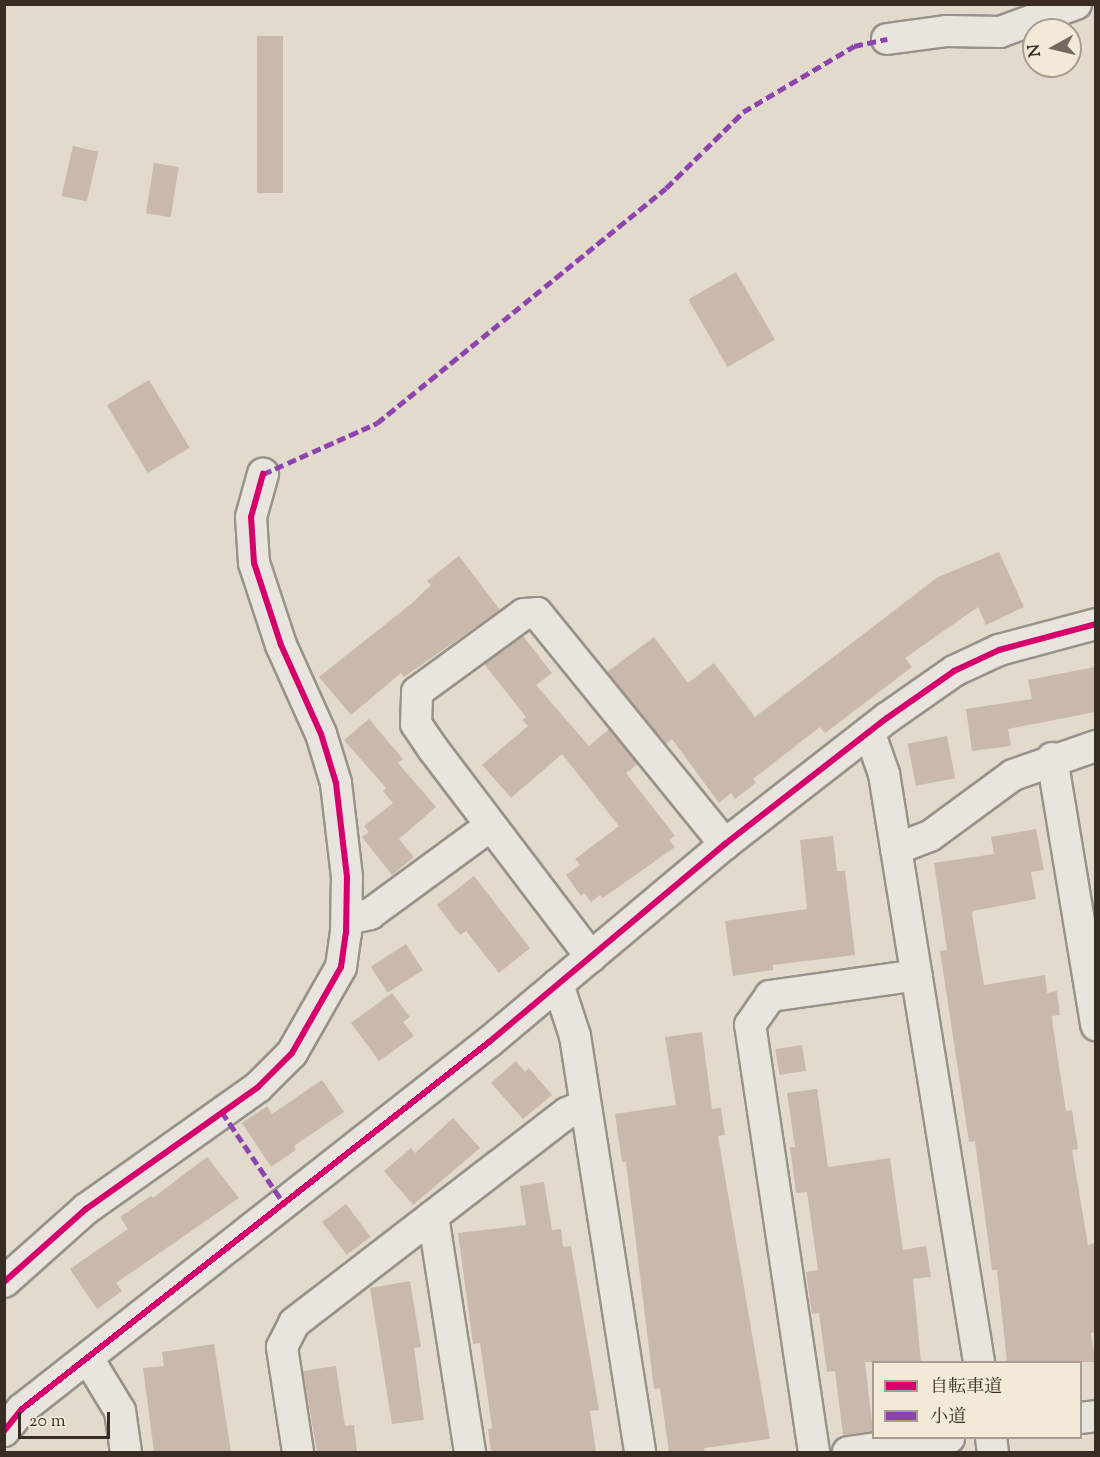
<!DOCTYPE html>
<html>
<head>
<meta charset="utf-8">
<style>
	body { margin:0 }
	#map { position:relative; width:1100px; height:1457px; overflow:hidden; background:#e2dacc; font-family:"Sorts Mill Goudy","Noto Serif JP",serif }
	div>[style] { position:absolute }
	.building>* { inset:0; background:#c9b9ad; transform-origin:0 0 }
	.roads { filter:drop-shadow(2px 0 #98928a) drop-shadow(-2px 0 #98928a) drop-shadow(0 2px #98928a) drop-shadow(0 -2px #98928a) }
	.minor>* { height:30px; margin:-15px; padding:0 15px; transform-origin:15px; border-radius:15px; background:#e9e4dd }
	.quiet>* { height:4.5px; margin-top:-2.25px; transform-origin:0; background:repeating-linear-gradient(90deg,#8e44ad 0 9px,transparent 0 13.5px) }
	.cycleway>* { height:6px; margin:-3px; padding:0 3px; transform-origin:3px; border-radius:3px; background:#d6006c }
	span { translate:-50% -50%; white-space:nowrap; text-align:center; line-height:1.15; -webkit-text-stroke:5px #f3e9d7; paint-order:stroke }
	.frame { position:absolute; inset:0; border:6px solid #372d24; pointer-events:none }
	.legend { position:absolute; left:872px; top:1361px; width:210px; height:78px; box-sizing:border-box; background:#f3e9d7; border:2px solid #a89e8f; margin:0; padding:8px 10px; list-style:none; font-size:18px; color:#372d24 }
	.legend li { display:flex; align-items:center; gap:12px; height:30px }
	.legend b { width:30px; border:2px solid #a89e8f }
	.north { position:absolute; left:1022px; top:18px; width:60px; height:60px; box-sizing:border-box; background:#f3e9d7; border:2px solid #a89e8f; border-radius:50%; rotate:262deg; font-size:16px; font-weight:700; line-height:24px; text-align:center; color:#372d24 }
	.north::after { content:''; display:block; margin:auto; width:21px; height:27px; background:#736a5f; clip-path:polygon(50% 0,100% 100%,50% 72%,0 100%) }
	.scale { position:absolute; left:18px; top:1412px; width:92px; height:27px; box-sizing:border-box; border:3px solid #372d24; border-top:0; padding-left:8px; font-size:18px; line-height:21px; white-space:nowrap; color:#372d24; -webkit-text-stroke:4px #f3e9d7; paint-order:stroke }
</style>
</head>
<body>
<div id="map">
	<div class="building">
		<i style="left:257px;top:36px;width:26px;height:157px"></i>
		<i style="left:73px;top:146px;width:26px;height:51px;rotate:13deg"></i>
		<i style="left:154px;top:163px;width:25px;height:51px;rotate:9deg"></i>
		<i style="left:736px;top:272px;width:78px;height:55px;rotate:60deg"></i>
		<i style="left:149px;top:380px;width:79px;height:49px;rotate:59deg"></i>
		<i style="clip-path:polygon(999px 552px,1024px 607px,986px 625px,978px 607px,905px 658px,912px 667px,825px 733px,820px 727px,753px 779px,756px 783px,735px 799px,731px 793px,719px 803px,672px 739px,666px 744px,607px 672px,654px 637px,688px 683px,714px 663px,755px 717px,938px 577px)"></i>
		<i style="clip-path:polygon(459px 556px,500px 610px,404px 677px,401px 673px,351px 715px,319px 677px,411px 604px,431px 585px,427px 581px)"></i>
		<i style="clip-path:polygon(523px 636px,552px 673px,536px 685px,589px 746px,609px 729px,638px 764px,626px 773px,675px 836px,669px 840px,675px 847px,603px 898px,600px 895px,591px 902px,584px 893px,581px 896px,566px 875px,580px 865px,575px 859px,619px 826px,562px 754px,511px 798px,482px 765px,528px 726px,522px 720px,526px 717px,484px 664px)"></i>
		<i style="clip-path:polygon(1095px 667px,1095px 712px,1008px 729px,1011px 746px,972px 751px,966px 709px,1032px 699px,1028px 680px)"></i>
		<i style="clip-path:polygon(369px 719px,403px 759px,398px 763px,436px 807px,399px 839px,414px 857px,392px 875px,362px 837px,369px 832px,364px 826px,393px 803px,383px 791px,386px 788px,344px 740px)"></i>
		<i style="left:947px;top:736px;width:43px;height:40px;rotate:79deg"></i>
		<i style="clip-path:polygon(1036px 829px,1044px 870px,1031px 872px,1036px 899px,973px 911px,972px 914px,984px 985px,1045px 975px,1047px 993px,1057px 991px,1060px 1015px,1052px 1016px,1053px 1027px,1066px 1111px,1072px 1110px,1078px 1149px,1072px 1150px,1088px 1245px,1095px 1243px,1095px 1332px,1091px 1333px,1095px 1362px,1007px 1362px,997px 1270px,992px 1270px,975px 1141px,969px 1142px,940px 951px,947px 950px,934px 863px,994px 854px,991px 837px)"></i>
		<i style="clip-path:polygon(833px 836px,837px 871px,845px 871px,855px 955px,773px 965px,773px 970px,733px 976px,725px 921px,807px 909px,800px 840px)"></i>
		<i style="clip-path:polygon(474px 876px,530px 948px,499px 973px,466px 931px,460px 935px,437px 905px)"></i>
		<i style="left:406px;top:944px;width:31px;height:42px;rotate:57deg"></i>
		<i style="clip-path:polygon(392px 993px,410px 1017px,403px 1022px,414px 1036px,379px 1061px,351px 1023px)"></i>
		<i style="clip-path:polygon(702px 1032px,712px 1109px,721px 1108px,725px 1135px,718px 1136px,770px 1439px,704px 1448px,705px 1452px,669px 1452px,660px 1388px,654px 1389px,626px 1162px,622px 1162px,615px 1114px,676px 1105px,665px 1037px)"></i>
		<i style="left:802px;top:1045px;width:26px;height:27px;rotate:81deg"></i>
		<i style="clip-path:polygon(516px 1061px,525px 1072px,529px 1068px,552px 1095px,523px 1119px,491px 1083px)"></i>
		<i style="clip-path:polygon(322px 1080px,344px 1112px,294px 1146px,296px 1150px,271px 1167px,242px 1123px,267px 1106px,272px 1114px)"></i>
		<i style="clip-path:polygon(817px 1089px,828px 1167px,890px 1158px,903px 1250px,926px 1246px,931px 1277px,913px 1279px,921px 1362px,865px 1362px,873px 1431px,843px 1435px,835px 1371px,827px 1372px,819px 1313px,812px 1314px,806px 1272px,818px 1270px,807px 1192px,796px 1193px,790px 1147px,795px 1147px,787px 1093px)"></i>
		<i style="clip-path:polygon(453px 1118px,480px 1148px,413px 1205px,384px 1171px,411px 1148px,415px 1153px)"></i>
		<i style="clip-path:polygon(207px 1157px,239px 1198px,116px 1283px,122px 1291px,97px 1309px,70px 1269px,128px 1229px,120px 1217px,151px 1196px,153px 1198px)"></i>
		<i style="clip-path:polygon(544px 1182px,552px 1230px,561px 1229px,563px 1247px,571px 1246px,599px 1410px,590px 1411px,596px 1452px,491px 1452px,488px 1429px,492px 1428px,480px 1343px,473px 1344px,458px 1233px,526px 1225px,520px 1186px)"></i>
		<i style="left:346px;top:1204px;width:41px;height:30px;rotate:53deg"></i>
		<i style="clip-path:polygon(410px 1281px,421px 1347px,414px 1348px,424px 1420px,392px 1424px,370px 1288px)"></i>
		<i style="clip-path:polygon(214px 1344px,231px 1452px,154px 1452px,143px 1368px,164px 1366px,162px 1352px)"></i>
		<i style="clip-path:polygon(336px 1366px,345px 1426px,354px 1425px,357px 1452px,317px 1452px,303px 1371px)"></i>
	</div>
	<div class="roads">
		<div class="minor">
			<i style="left:887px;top:39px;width:61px;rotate:-7.6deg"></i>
			<i style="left:947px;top:31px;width:53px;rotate:1.1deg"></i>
			<i style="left:1000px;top:32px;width:81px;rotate:-20.2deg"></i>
			<i style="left:870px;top:734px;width:42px;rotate:70.7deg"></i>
			<i style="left:884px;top:774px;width:596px;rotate:80.82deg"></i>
			<i style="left:1052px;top:758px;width:271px;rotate:80.6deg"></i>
			<i style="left:896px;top:849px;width:36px;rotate:-21deg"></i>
			<i style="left:930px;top:836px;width:103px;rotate:-36.3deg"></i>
			<i style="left:1013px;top:775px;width:88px;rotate:-19.3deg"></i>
			<i style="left:347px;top:919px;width:24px;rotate:-12deg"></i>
			<i style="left:370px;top:914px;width:147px;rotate:-36.2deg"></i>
			<i style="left:591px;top:957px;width:261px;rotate:-127.2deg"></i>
			<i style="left:433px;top:749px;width:30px;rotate:-124deg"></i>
			<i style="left:416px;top:724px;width:32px;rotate:-88deg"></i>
			<i style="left:417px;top:692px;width:132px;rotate:-36.1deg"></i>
			<i style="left:524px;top:614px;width:13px;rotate:-4deg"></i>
			<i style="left:537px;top:613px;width:298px;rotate:50.9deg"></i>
			<i style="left:558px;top:984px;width:55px;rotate:71.9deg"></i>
			<i style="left:575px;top:1036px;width:421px;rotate:81.1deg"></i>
			<i style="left:433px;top:1216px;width:239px;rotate:81.1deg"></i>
			<i style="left:4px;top:1282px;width:110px;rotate:-41.7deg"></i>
			<i style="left:86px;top:1209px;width:211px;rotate:-35.3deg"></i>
			<i style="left:258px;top:1087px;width:48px;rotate:-45deg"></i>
			<i style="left:292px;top:1053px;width:99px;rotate:-60.3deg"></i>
			<i style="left:341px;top:967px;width:34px;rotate:-82deg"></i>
			<i style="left:346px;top:933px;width:56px;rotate:-89deg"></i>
			<i style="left:347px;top:877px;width:95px;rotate:-96.7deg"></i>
			<i style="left:336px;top:783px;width:51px;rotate:-107deg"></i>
			<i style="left:321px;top:734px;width:98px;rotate:-114.2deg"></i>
			<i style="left:281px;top:645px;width:86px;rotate:-108.2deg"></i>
			<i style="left:254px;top:563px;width:46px;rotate:-93.7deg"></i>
			<i style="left:251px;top:517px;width:45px;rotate:-74.4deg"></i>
			<i style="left:89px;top:1360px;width:60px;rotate:58.7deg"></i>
			<i style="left:120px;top:1411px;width:41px;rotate:81.7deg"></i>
			<i style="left:1080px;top:1418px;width:16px;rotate:-7deg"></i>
			<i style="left:4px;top:1431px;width:28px;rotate:-51deg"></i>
			<i style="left:22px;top:1409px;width:594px;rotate:-38.16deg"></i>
			<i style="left:489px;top:1042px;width:308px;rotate:-40deg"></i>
			<i style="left:725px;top:844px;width:205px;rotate:-37.9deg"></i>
			<i style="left:887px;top:718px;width:82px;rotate:-35deg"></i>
			<i style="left:954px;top:671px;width:50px;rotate:-25deg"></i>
			<i style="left:999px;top:650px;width:100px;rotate:-15deg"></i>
			<i style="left:991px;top:1438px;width:14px;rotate:82deg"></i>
			<i style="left:298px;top:1452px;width:106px;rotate:-98.7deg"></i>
			<i style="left:282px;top:1347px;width:27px;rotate:-63deg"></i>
			<i style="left:294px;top:1323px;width:344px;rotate:-37.6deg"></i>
			<i style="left:567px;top:1113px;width:20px;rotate:-24deg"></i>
			<i style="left:814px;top:1452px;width:432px;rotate:-98.5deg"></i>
			<i style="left:750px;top:1025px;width:35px;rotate:-55deg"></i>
			<i style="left:770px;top:996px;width:148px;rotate:-8.1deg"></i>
			<i style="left:848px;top:1452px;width:102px;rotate:-7.9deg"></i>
		</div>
	</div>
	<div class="quiet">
		<i style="left:263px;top:474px;width:125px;rotate:-24.1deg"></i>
		<i style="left:377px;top:423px;width:372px;rotate:-39.1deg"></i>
		<i style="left:666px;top:188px;width:108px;rotate:-44.6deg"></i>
		<i style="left:743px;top:112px;width:129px;rotate:-30.7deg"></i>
		<i style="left:854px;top:46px;width:34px;rotate:-12deg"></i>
		<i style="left:222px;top:1112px;width:109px;rotate:55.9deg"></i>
	</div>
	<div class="cycleway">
		<i style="left:4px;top:1282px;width:110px;rotate:-41.7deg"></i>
		<i style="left:86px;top:1209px;width:211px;rotate:-35.3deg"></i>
		<i style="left:258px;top:1087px;width:48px;rotate:-45deg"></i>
		<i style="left:292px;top:1053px;width:99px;rotate:-60.3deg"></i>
		<i style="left:341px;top:967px;width:34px;rotate:-82deg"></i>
		<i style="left:346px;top:933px;width:56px;rotate:-89deg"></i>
		<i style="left:347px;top:877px;width:95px;rotate:-96.7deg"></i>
		<i style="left:336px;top:783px;width:51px;rotate:-107deg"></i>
		<i style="left:321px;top:734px;width:98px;rotate:-114.2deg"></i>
		<i style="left:281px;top:645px;width:86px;rotate:-108.2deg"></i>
		<i style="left:254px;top:563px;width:46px;rotate:-93.7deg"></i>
		<i style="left:251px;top:517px;width:45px;rotate:-74.4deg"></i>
		<i style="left:4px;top:1431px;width:28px;rotate:-51deg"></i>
		<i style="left:22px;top:1409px;width:594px;rotate:-38.16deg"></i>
		<i style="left:489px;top:1042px;width:308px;rotate:-40deg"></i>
		<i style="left:725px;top:844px;width:205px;rotate:-37.9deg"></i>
		<i style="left:887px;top:718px;width:82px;rotate:-35deg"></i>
		<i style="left:954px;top:671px;width:50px;rotate:-25deg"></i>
		<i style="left:999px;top:650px;width:100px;rotate:-15deg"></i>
	</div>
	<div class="frame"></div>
	<ul class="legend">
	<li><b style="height:8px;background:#d6006c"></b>自転車道</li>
	<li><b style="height:8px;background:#8e44ad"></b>小道</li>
	</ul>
	<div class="north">N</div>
	<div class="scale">20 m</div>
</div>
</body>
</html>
